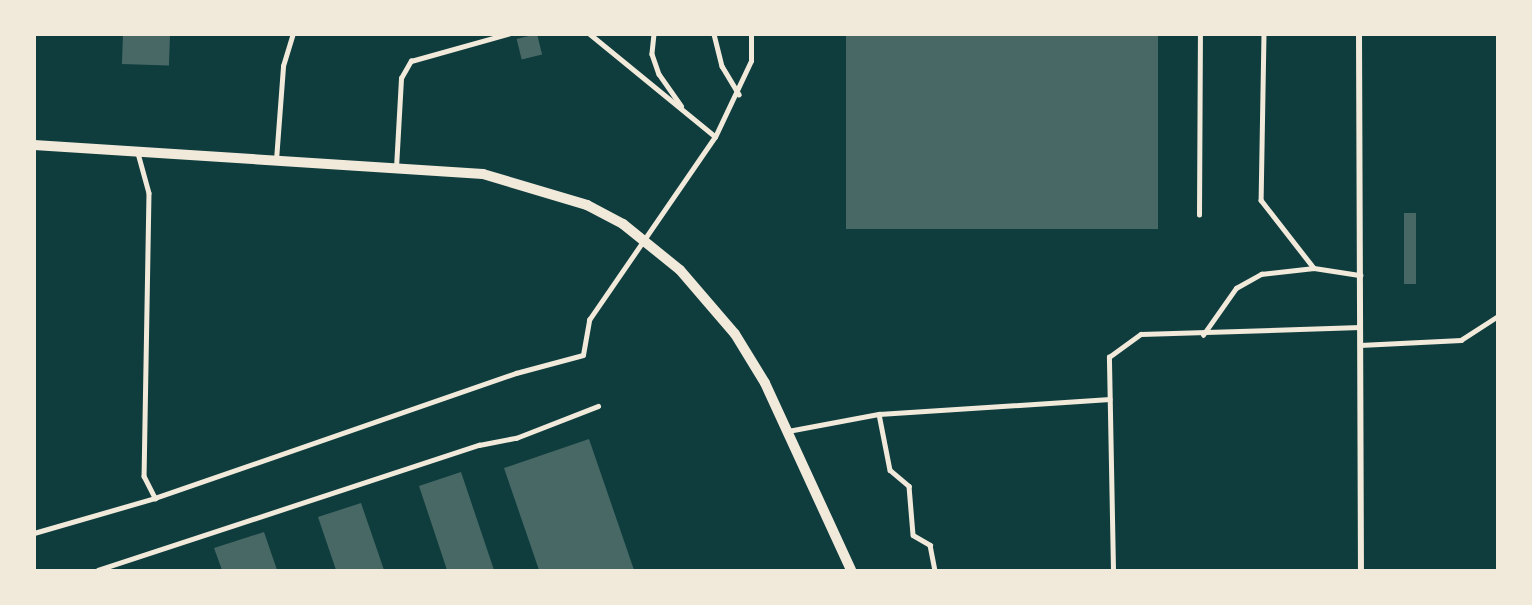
<!DOCTYPE html>
<html>
<head>
<meta charset="utf-8">
<style>
	body { margin:0 }
	#map { position:relative; width:1532px; height:605px; overflow:hidden; background:#0f3d3e; font-family:Inter,sans-serif }
	div>[style] { position:absolute }
	.building>* { inset:0; background:#486865; transform-origin:0 0 }
	.service>* { height:4.5px; margin:-2.25px; padding:0 2.25px; transform-origin:2.25px; border-radius:2.25px; background:#f1e9da }
	.minor>* { height:6px; margin:-3px; padding:0 3px; transform-origin:3px; border-radius:3px; background:#f1e9da }
	.tertiary>* { height:10px; margin:-5px; padding:0 5px; transform-origin:5px; border-radius:5px; background:#f1e9da }
	span { translate:-50% -50%; white-space:nowrap; text-align:center; line-height:1.15; -webkit-text-stroke:5px #f1e9da; paint-order:stroke }
	.frame { position:absolute; inset:0; border:36px solid #f1e9da; pointer-events:none }
</style>
</head>
<body>
<div id="map">
	<div class="building">
		<i style="left:123px;top:34px;width:47px;height:30px;rotate:2deg"></i>
		<i style="left:537px;top:34px;width:21px;height:21px;rotate:76deg"></i>
		<i style="left:846px;top:34px;width:312px;height:195px"></i>
		<i style="left:1404px;top:213px;width:12px;height:71px"></i>
		<i style="clip-path:polygon(589px 439px,634px 570px,539px 570px,504px 468px)"></i>
		<i style="clip-path:polygon(461px 472px,494px 570px,447px 570px,419px 486px)"></i>
		<i style="clip-path:polygon(361px 503px,384px 570px,336px 570px,318px 517px)"></i>
		<i style="clip-path:polygon(264px 532px,277px 570px,222px 570px,214px 548px)"></i>
	</div>
	<div class="service">
		<i style="left:654px;top:34px;width:20px;rotate:96deg"></i>
		<i style="left:652px;top:54px;width:21px;rotate:71deg"></i>
		<i style="left:659px;top:74px;width:39px;rotate:55deg"></i>
		<i style="left:714px;top:34px;width:33px;rotate:76deg"></i>
		<i style="left:722px;top:66px;width:33px;rotate:59deg"></i>
		<i style="left:1264px;top:34px;width:166px;rotate:91deg"></i>
		<i style="left:1261px;top:200px;width:86px;rotate:52.1deg"></i>
		<i style="left:715px;top:137px;width:84px;rotate:-64.7deg"></i>
		<i style="left:751px;top:61px;width:27px;rotate:-90deg"></i>
		<i style="left:138px;top:153px;width:41px;rotate:74.6deg"></i>
		<i style="left:149px;top:193px;width:283px;rotate:91deg"></i>
		<i style="left:144px;top:476px;width:25px;rotate:63deg"></i>
		<i style="left:276px;top:160px;width:94px;rotate:-85.7deg"></i>
		<i style="left:283px;top:66px;width:34px;rotate:-73deg"></i>
		<i style="left:396px;top:168px;width:90px;rotate:-86.8deg"></i>
		<i style="left:401px;top:78px;width:20px;rotate:-60deg"></i>
		<i style="left:411px;top:61px;width:101px;rotate:-15.6deg"></i>
		<i style="left:1199px;top:215px;width:181px;rotate:-89.7deg"></i>
		<i style="left:1203px;top:335px;width:57px;rotate:-54.9deg"></i>
		<i style="left:1236px;top:288px;width:29px;rotate:-29deg"></i>
		<i style="left:1261px;top:274px;width:53px;rotate:-6.5deg"></i>
		<i style="left:1314px;top:268px;width:47px;rotate:8.7deg"></i>
		<i style="left:1360px;top:345px;width:101px;rotate:-2.8deg"></i>
		<i style="left:1461px;top:340px;width:44px;rotate:-33deg"></i>
		<i style="left:879px;top:414px;width:57px;rotate:78.9deg"></i>
		<i style="left:890px;top:470px;width:25px;rotate:40deg"></i>
		<i style="left:909px;top:486px;width:49px;rotate:85.3deg"></i>
		<i style="left:913px;top:535px;width:20px;rotate:30deg"></i>
		<i style="left:930px;top:545px;width:25px;rotate:79deg"></i>
		<i style="left:788px;top:431px;width:93px;rotate:-10.6deg"></i>
		<i style="left:879px;top:414px;width:231px;rotate:-3.7deg"></i>
		<i style="left:34px;top:533px;width:126px;rotate:-16.1deg"></i>
		<i style="left:155px;top:498px;width:382px;rotate:-19.1deg"></i>
		<i style="left:516px;top:373px;width:69px;rotate:-15deg"></i>
		<i style="left:583px;top:355px;width:36px;rotate:-80deg"></i>
		<i style="left:589px;top:320px;width:222px;rotate:-55.5deg"></i>
		<i style="left:715px;top:137px;width:163px;rotate:-140.7deg"></i>
		<i style="left:98px;top:570px;width:401px;rotate:-18.2deg"></i>
		<i style="left:479px;top:445px;width:38px;rotate:-11deg"></i>
		<i style="left:516px;top:438px;width:88px;rotate:-21.3deg"></i>
		<i style="left:1113px;top:570px;width:213px;rotate:-91.1deg"></i>
		<i style="left:1109px;top:357px;width:39px;rotate:-36deg"></i>
		<i style="left:1141px;top:334px;width:219px;rotate:-1.8deg"></i>
	</div>
	<div class="minor">
		<i style="left:1359px;top:34px;width:536px;rotate:89.79deg"></i>
	</div>
	<div class="tertiary">
		<i style="left:34px;top:145px;width:450px;rotate:3.7deg"></i>
		<i style="left:483px;top:174px;width:109px;rotate:16.6deg"></i>
		<i style="left:587px;top:205px;width:41px;rotate:27.8deg"></i>
		<i style="left:623px;top:224px;width:73px;rotate:38.9deg"></i>
		<i style="left:680px;top:270px;width:84px;rotate:49.3deg"></i>
		<i style="left:735px;top:334px;width:57px;rotate:58.5deg"></i>
		<i style="left:765px;top:383px;width:206px;rotate:65.3deg"></i>
	</div>
	<div class="frame"></div>
</div>
</body>
</html>
